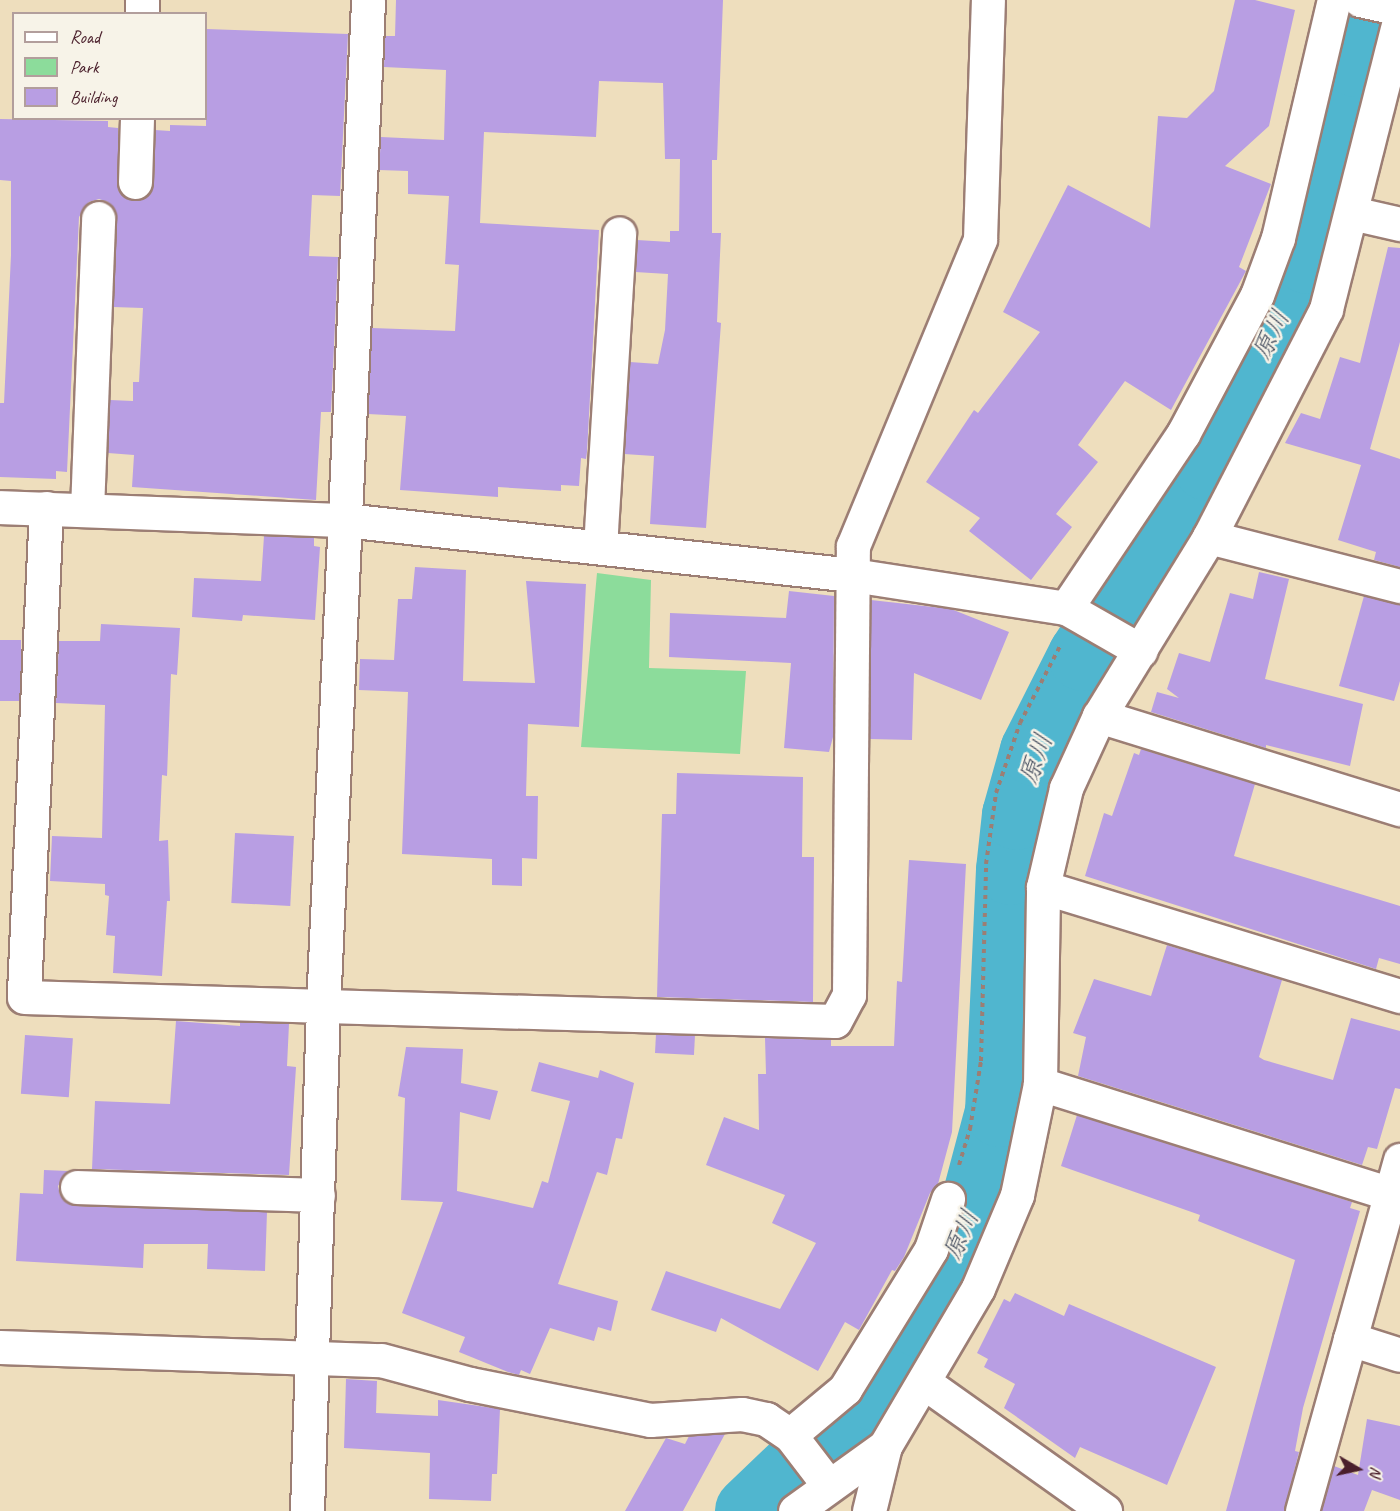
<!DOCTYPE html>
<html>
<head>
<meta charset="utf-8">
<style>
	body { margin:0 }
	#map { position:relative; width:1400px; height:1511px; overflow:hidden; background:#eedebd; font-family:Caveat,"Klee One",sans-serif }
	div>[style] { position:absolute }
	.green>* { inset:0; background:#8cdc9b }
	.river>* { height:70px; margin:-35px; padding:0 35px; transform-origin:35px; border-radius:35px; background:#50b6cf }
	.building>* { inset:0; background:#b89ee3; transform-origin:0 0 }
	.path>* { height:4px; margin-top:-2px; transform-origin:0; background:repeating-linear-gradient(90deg,#9c7e74 0 4.5px,transparent 0 9px) }
	.roads { filter:drop-shadow(2px 0 #9c7e74) drop-shadow(-2px 0 #9c7e74) drop-shadow(0 2px #9c7e74) drop-shadow(0 -2px #9c7e74) }
	.minor>* { height:33px; margin:-16.5px; padding:0 16.5px; transform-origin:16.5px; border-radius:16.5px; background:#fff }
	span { translate:-50% -50%; white-space:nowrap; text-align:center; line-height:1.15; -webkit-text-stroke:5px #f7f3e8; paint-order:stroke }
	.water-label { font-size:26px; color:#4c5464; font-style:italic }
	.legend { position:absolute; left:12px; top:12px; width:195px; height:108px; box-sizing:border-box; background:#f7f3e8; border:2px solid #b29e9c; margin:0; padding:8px 10px; list-style:none; font-size:18px; color:#4a1f2b }
	.legend li { display:flex; align-items:center; gap:12px; height:30px }
	.legend b { width:30px; border:2px solid #b29e9c }
	.north { position:absolute; left:1328px; top:1439px; width:60px; height:60px; -webkit-text-stroke:4px #f7f3e8; paint-order:stroke; rotate:99deg; font-size:16px; font-weight:700; line-height:24px; text-align:center; color:#4a1f2b }
	.north::after { content:''; display:block; margin:auto; width:21px; height:27px; background:#4a1f2b; clip-path:polygon(50% 0,100% 100%,50% 72%,0 100%) }
</style>
</head>
<body>
<div id="map">
	<div class="green">
		<i style="clip-path:polygon(597px 573px,651px 580px,649px 668px,746px 671px,740px 754px,581px 747px)"></i>
	</div>
	<div class="river">
		<i style="left:750px;top:1511px;width:168px;rotate:-43.6deg"></i>
		<i style="left:872px;top:1395px;width:87px;rotate:-55.8deg"></i>
		<i style="left:921px;top:1323px;width:129px;rotate:-65.2deg"></i>
		<i style="left:975px;top:1206px;width:97px;rotate:-75.1deg"></i>
		<i style="left:1000px;top:1112px;width:242px;rotate:-87.4deg"></i>
		<i style="left:1011px;top:870px;width:55px;rotate:-83.8deg"></i>
		<i style="left:1017px;top:815px;width:66px;rotate:-74.3deg"></i>
		<i style="left:1035px;top:751px;width:106px;rotate:-63.2deg"></i>
		<i style="left:1083px;top:656px;width:227px;rotate:-56.7deg"></i>
		<i style="left:1208px;top:466px;width:230px;rotate:-64.2deg"></i>
		<i style="left:1308px;top:259px;width:203px;rotate:-76.3deg"></i>
		<i style="left:1356px;top:62px;width:65px;rotate:-72.1deg"></i>
	</div>
	<div class="building">
		<i style="clip-path:polygon(396px 0,723px 0,717px 160px,712px 160px,712px 233px,721px 233px,717px 322px,721px 323px,706px 528px,650px 524px,654px 456px,624px 454px,630px 362px,658px 364px,665px 330px,668px 274px,635px 272px,637px 240px,670px 242px,670px 231px,679px 231px,680px 159px,665px 159px,663px 83px,599px 81px,596px 137px,484px 132px,480px 223px,599px 230px,587px 452px,586px 459px,581px 458px,579px 486px,561px 485px,561px 491px,498px 487px,498px 497px,400px 490px,406px 416px,368px 414px,372px 328px,455px 331px,459px 265px,445px 264px,449px 196px,408px 194px,408px 171px,379px 170px,381px 137px,444px 140px,446px 70px,384px 67px,385px 36px,395px 36px)"></i>
		<i style="clip-path:polygon(1235px 0,1255px 0,1295px 10px,1269px 126px,1225px 166px,1271px 184px,1239px 267px,1246px 271px,1171px 410px,1125px 381px,1078px 445px,1098px 462px,1056px 514px,1072px 527px,1031px 580px,969px 531px,980px 518px,926px 482px,974px 410px,978px 413px,1040px 332px,1003px 312px,1068px 185px,1150px 228px,1158px 116px,1187px 118px,1214px 91px)"></i>
		<i style="clip-path:polygon(206px 29px,348px 34px,340px 196px,312px 195px,309px 256px,338px 257px,331px 412px,321px 412px,316px 500px,132px 487px,134px 455px,108px 453px,110px 400px,133px 401px,133px 382px,139px 382px,143px 308px,113px 307px,117px 218px,108px 202px,99px 199px,89px 202px,79px 217px,67px 472px,56px 471px,56px 479px,0 477px,0 403px,4px 403px,11px 255px,11px 181px,0 180px,0 119px,108px 121px,108px 127px,118px 128px,118px 190px,126px 198px,143px 199px,154px 183px,155px 130px,170px 131px,170px 125px,206px 126px)"></i>
		<i style="clip-path:polygon(1388px 247px,1400px 248px,1400px 342px,1370px 449px,1400px 459px,1400px 567px,1374px 560px,1376px 552px,1338px 540px,1361px 465px,1285px 443px,1301px 413px,1320px 419px,1340px 357px,1360px 363px)"></i>
		<i style="clip-path:polygon(264px 536px,314px 538px,314px 546px,320px 547px,315px 620px,243px 615px,242px 621px,192px 617px,194px 578px,261px 581px)"></i>
		<i style="clip-path:polygon(415px 567px,466px 570px,463px 681px,535px 683px,526px 581px,586px 584px,579px 727px,528px 724px,526px 796px,538px 796px,537px 859px,522px 858px,522px 886px,492px 885px,492px 859px,402px 854px,408px 692px,359px 690px,360px 659px,394px 660px,398px 599px,412px 599px)"></i>
		<i style="clip-path:polygon(1259px 572px,1289px 579px,1265px 679px,1363px 704px,1350px 766px,1266px 745px,1266px 748px,1151px 712px,1157px 692px,1179px 698px,1167px 689px,1179px 653px,1210px 662px,1230px 593px,1253px 599px)"></i>
		<i style="clip-path:polygon(789px 591px,834px 596px,833px 737px,829px 752px,784px 748px,791px 663px,669px 657px,670px 613px,786px 618px)"></i>
		<i style="clip-path:polygon(1364px 596px,1400px 604px,1400px 681px,1394px 701px,1339px 686px)"></i>
		<i style="clip-path:polygon(871px 600px,951px 609px,1009px 632px,981px 700px,914px 673px,912px 740px,870px 739px)"></i>
		<i style="clip-path:polygon(101px 624px,180px 628px,177px 675px,171px 674px,167px 776px,162px 775px,159px 841px,168px 840px,170px 901px,167px 901px,162px 976px,113px 973px,115px 936px,106px 935px,109px 896px,105px 895px,105px 884px,50px 881px,52px 836px,102px 838px,105px 705px,56px 703px,59px 641px,100px 641px)"></i>
		<i style="left:0;top:640px;width:21px;height:61px"></i>
		<i style="clip-path:polygon(1141px 749px,1255px 784px,1234px 856px,1400px 906px,1400px 964px,1379px 958px,1376px 969px,1085px 876px,1104px 813px,1112px 816px,1134px 753px,1139px 755px)"></i>
		<i style="clip-path:polygon(677px 773px,803px 777px,802px 857px,814px 857px,813px 1002px,657px 997px,662px 814px,676px 814px)"></i>
		<i style="left:235px;top:833px;width:59px;height:70px;rotate:3deg"></i>
		<i style="clip-path:polygon(909px 860px,966px 864px,952px 1132px,938px 1184px,930px 1193px,904px 1257px,895px 1271px,892px 1270px,859px 1330px,845px 1322px,818px 1371px,721px 1318px,716px 1332px,651px 1310px,666px 1271px,780px 1309px,816px 1243px,772px 1223px,785px 1195px,706px 1165px,724px 1117px,759px 1130px,758px 1074px,766px 1074px,765px 1038px,831px 1040px,831px 1046px,894px 1046px,897px 981px,902px 982px)"></i>
		<i style="clip-path:polygon(1167px 945px,1282px 980px,1259px 1057px,1264px 1060px,1333px 1080px,1351px 1018px,1400px 1031px,1400px 1089px,1395px 1088px,1377px 1149px,1368px 1147px,1362px 1165px,1078px 1076px,1086px 1037px,1073px 1033px,1094px 979px,1151px 996px)"></i>
		<i style="clip-path:polygon(176px 1021px,240px 1026px,240px 1022px,289px 1024px,287px 1066px,296px 1067px,289px 1175px,92px 1169px,95px 1101px,170px 1104px)"></i>
		<i style="left:656px;top:1034px;width:39px;height:19px;rotate:3deg"></i>
		<i style="left:25px;top:1035px;width:48px;height:59px;rotate:4deg"></i>
		<i style="clip-path:polygon(406px 1047px,463px 1049px,461px 1083px,498px 1091px,490px 1120px,460px 1112px,457px 1191px,533px 1208px,542px 1181px,548px 1183px,570px 1101px,531px 1091px,539px 1062px,598px 1078px,600px 1070px,634px 1083px,622px 1139px,616px 1138px,607px 1175px,597px 1172px,558px 1284px,618px 1301px,611px 1331px,598px 1327px,594px 1341px,550px 1328px,530px 1374px,521px 1370px,519px 1375px,508px 1372px,459px 1352px,465px 1337px,402px 1313px,443px 1202px,401px 1200px,405px 1098px,398px 1096px)"></i>
		<i style="clip-path:polygon(1077px 1115px,1352px 1202px,1350px 1208px,1360px 1211px,1303px 1408px,1295px 1451px,1299px 1452px,1284px 1511px,1226px 1511px,1295px 1260px,1198px 1221px,1200px 1215px,1061px 1166px)"></i>
		<i style="clip-path:polygon(44px 1170px,68px 1171px,58px 1186px,60px 1195px,76px 1206px,267px 1212px,265px 1271px,207px 1269px,208px 1244px,144px 1244px,143px 1268px,16px 1261px,20px 1193px,43px 1194px)"></i>
		<i style="clip-path:polygon(1015px 1293px,1064px 1316px,1069px 1304px,1216px 1367px,1167px 1485px,1080px 1447px,1075px 1458px,1004px 1408px,1015px 1384px,984px 1367px,988px 1359px,977px 1353px,1004px 1299px,1010px 1302px)"></i>
		<i style="clip-path:polygon(346px 1379px,377px 1381px,376px 1413px,438px 1416px,438px 1400px,500px 1409px,497px 1474px,492px 1474px,491px 1501px,429px 1499px,430px 1453px,344px 1448px)"></i>
		<i style="clip-path:polygon(1367px 1419px,1400px 1426px,1400px 1500px,1372px 1490px,1364px 1511px,1321px 1511px,1334px 1466px,1358px 1475px)"></i>
		<i style="clip-path:polygon(725px 1434px,683px 1511px,625px 1511px,666px 1438px,685px 1444px,689px 1436px)"></i>
	</div>
	<div class="path">
		<i style="left:959px;top:1165px;width:38px;rotate:-73deg"></i>
		<i style="left:970px;top:1129px;width:69px;rotate:-80.8deg"></i>
		<i style="left:981px;top:1061px;width:197px;rotate:-88.5deg"></i>
		<i style="left:986px;top:864px;width:72px;rotate:-82deg"></i>
		<i style="left:996px;top:793px;width:74px;rotate:-71.1deg"></i>
		<i style="left:1020px;top:723px;width:87px;rotate:-62.5deg"></i>
	</div>
	<div class="roads">
		<div class="minor">
			<i style="left:1360px;top:0;width:41px;rotate:12.7deg"></i>
			<i style="left:142px;top:14px;width:14px;rotate:-90deg"></i>
			<i style="left:135px;top:182px;width:64px;rotate:-88.2deg"></i>
			<i style="left:1352px;top:213px;width:49px;rotate:12.9deg"></i>
			<i style="left:0;top:507px;width:344px;rotate:2.2deg"></i>
			<i style="left:344px;top:520px;width:512px;rotate:6.17deg"></i>
			<i style="left:853px;top:575px;width:216px;rotate:8.8deg"></i>
			<i style="left:1066px;top:608px;width:86px;rotate:29.8deg"></i>
			<i style="left:46px;top:508px;width:489px;rotate:92.6deg"></i>
			<i style="left:24px;top:997px;width:811px;rotate:1.7deg"></i>
			<i style="left:835px;top:1021px;width:30px;rotate:-62deg"></i>
			<i style="left:849px;top:995px;width:449px;rotate:-89.5deg"></i>
			<i style="left:853px;top:546px;width:332px;rotate:-67.5deg"></i>
			<i style="left:980px;top:239px;width:239px;rotate:-88.1deg"></i>
			<i style="left:87px;top:510px;width:292px;rotate:-87.8deg"></i>
			<i style="left:1209px;top:537px;width:197px;rotate:14.4deg"></i>
			<i style="left:600px;top:547px;width:314px;rotate:-86.5deg"></i>
			<i style="left:1066px;top:608px;width:210px;rotate:-56.1deg"></i>
			<i style="left:1183px;top:434px;width:157px;rotate:-62deg"></i>
			<i style="left:1257px;top:295px;width:61px;rotate:-69.8deg"></i>
			<i style="left:1278px;top:238px;width:244px;rotate:-76.8deg"></i>
			<i style="left:1099px;top:716px;width:315px;rotate:17.2deg"></i>
			<i style="left:1043px;top:887px;width:373px;rotate:17deg"></i>
			<i style="left:1040px;top:1084px;width:368px;rotate:17.4deg"></i>
			<i style="left:77px;top:1187px;width:241px;rotate:1.9deg"></i>
			<i style="left:1350px;top:1339px;width:186px;rotate:-74.4deg"></i>
			<i style="left:0;top:1347px;width:381px;rotate:2deg"></i>
			<i style="left:381px;top:1360px;width:92px;rotate:15.1deg"></i>
			<i style="left:470px;top:1384px;width:184px;rotate:11.3deg"></i>
			<i style="left:650px;top:1420px;width:92px;rotate:-3.7deg"></i>
			<i style="left:742px;top:1414px;width:25px;rotate:12deg"></i>
			<i style="left:766px;top:1419px;width:29px;rotate:34deg"></i>
			<i style="left:790px;top:1435px;width:64px;rotate:52.6deg"></i>
			<i style="left:925px;top:1383px;width:221px;rotate:35.4deg"></i>
			<i style="left:790px;top:1435px;width:72px;rotate:-39.9deg"></i>
			<i style="left:845px;top:1389px;width:164px;rotate:-58.4deg"></i>
			<i style="left:931px;top:1249px;width:53px;rotate:-71.2deg"></i>
			<i style="left:307px;top:1511px;width:503px;rotate:-88.18deg"></i>
			<i style="left:323px;top:1008px;width:1009px;rotate:-87.44deg"></i>
			<i style="left:795px;top:1511px;width:111px;rotate:-35.8deg"></i>
			<i style="left:869px;top:1511px;width:67px;rotate:-76.2deg"></i>
			<i style="left:885px;top:1446px;width:183px;rotate:-59.5deg"></i>
			<i style="left:978px;top:1288px;width:101px;rotate:-67.2deg"></i>
			<i style="left:1017px;top:1195px;width:113px;rotate:-78.3deg"></i>
			<i style="left:1040px;top:1084px;width:197px;rotate:-89.1deg"></i>
			<i style="left:1043px;top:887px;width:102px;rotate:-76.9deg"></i>
			<i style="left:1066px;top:788px;width:79px;rotate:-65.4deg"></i>
			<i style="left:1099px;top:716px;width:210px;rotate:-58.4deg"></i>
			<i style="left:1209px;top:537px;width:256px;rotate:-62.8deg"></i>
			<i style="left:1326px;top:309px;width:301px;rotate:-75.8deg"></i>
			<i style="left:1302px;top:1511px;width:179px;rotate:-74.4deg"></i>
			<i style="left:1350px;top:1339px;width:52px;rotate:17.7deg"></i>
		</div>
	</div>
	<div class="water-label">
		<span style="left:1271px;top:335px;rotate:-64deg">原川</span>
		<span style="left:1036px;top:759px;rotate:-70deg">原川</span>
		<span style="left:961px;top:1235px;rotate:-66deg">原川</span>
	</div>
	<ul class="legend">
	<li><b style="height:8px;background:#fff"></b>Road</li>
	<li><b style="height:16px;background:#8cdc9b"></b>Park</li>
	<li><b style="height:16px;background:#b89ee3"></b>Building</li>
	</ul>
	<div class="north">N</div>
</div>
</body>
</html>
